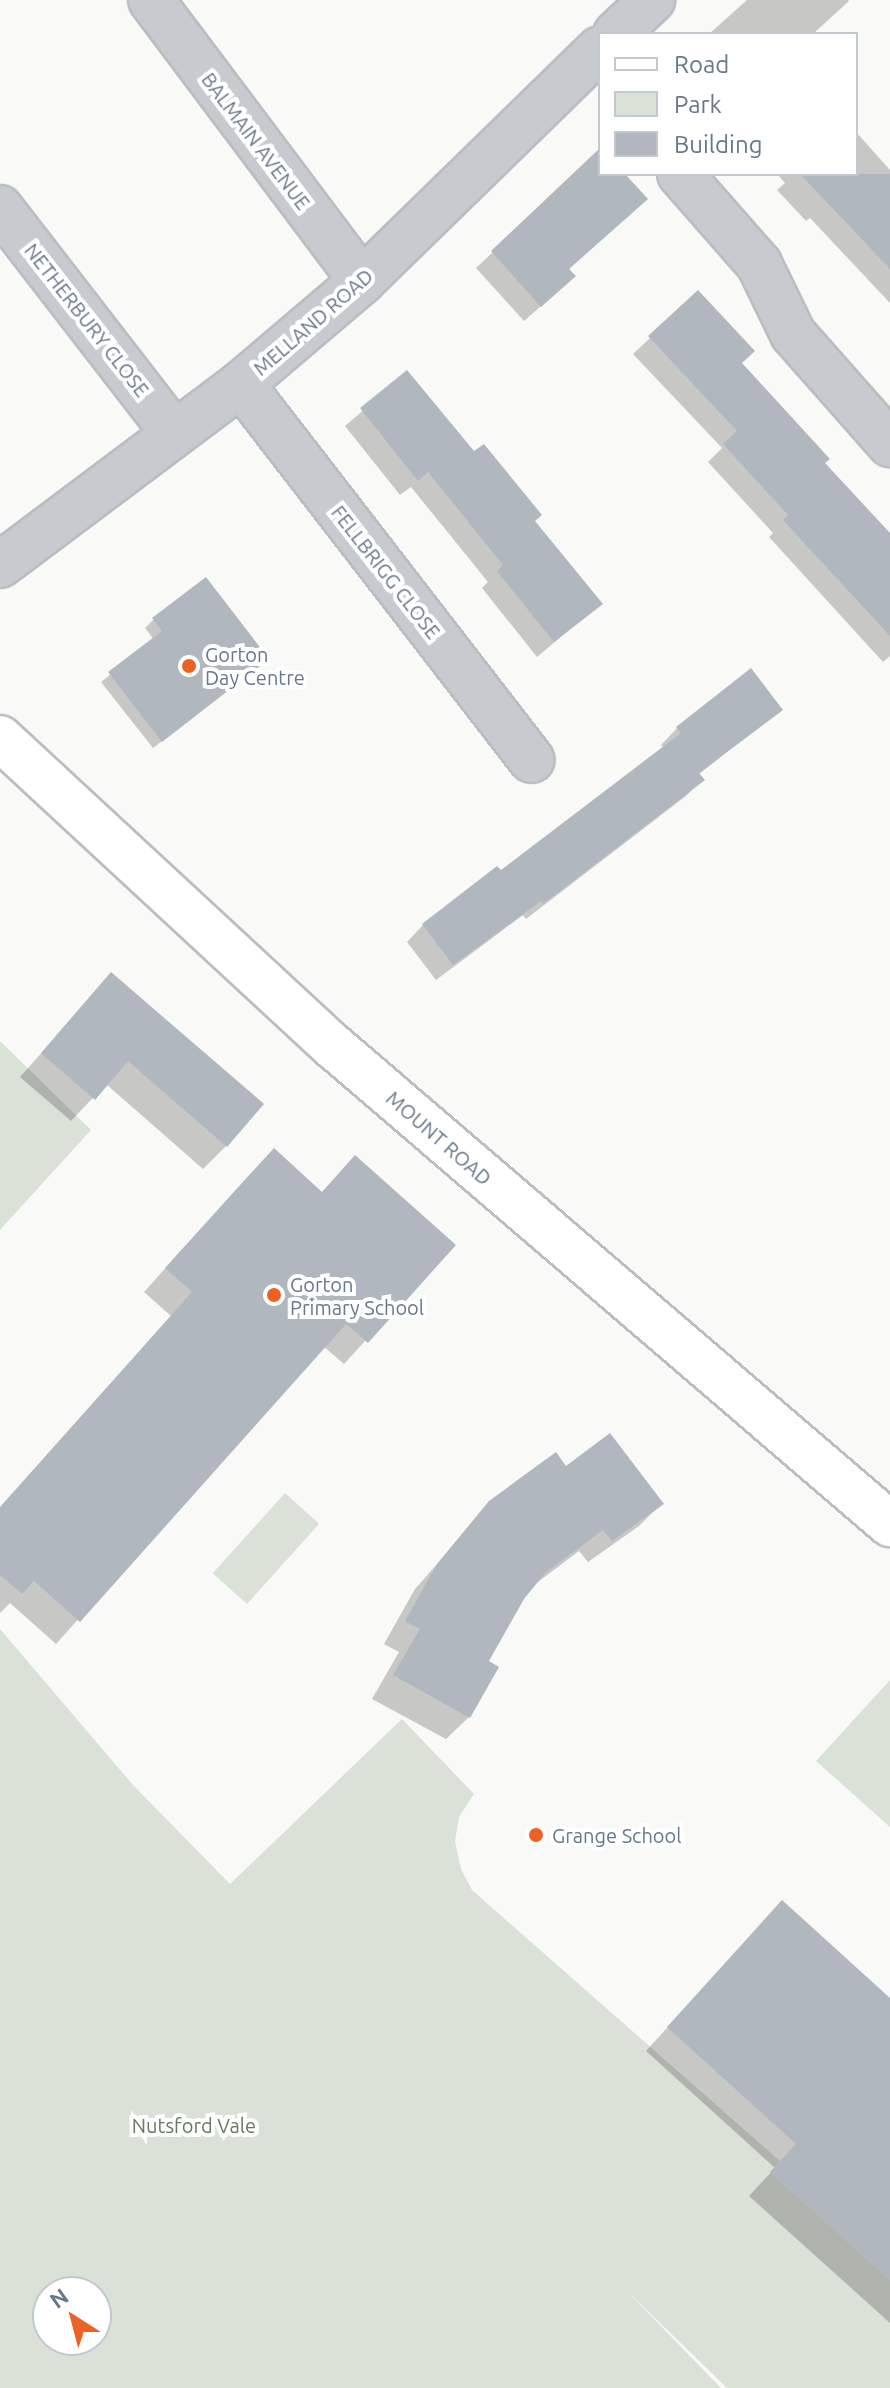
<!DOCTYPE html>
<html>
<head>
<meta charset="utf-8">
<style>
	body { margin:0 }
	#map { position:relative; width:890px; height:2388px; overflow:hidden; background:#f9f9f7; font-family:Ubuntu,sans-serif }
	div>[style] { position:absolute }
	.green>* { inset:0; background:#dae2d8; transform-origin:0 0 }
	.shadow>* { inset:0; background:#0003 }
	.building>* { inset:0; background:#b0b7be }
	.roads { filter:drop-shadow(2px 0 #babec2) drop-shadow(-2px 0 #babec2) drop-shadow(0 2px #babec2) drop-shadow(0 -2px #babec2) }
	.minor>* { height:44px; margin:-22px; padding:0 22px; transform-origin:22px; border-radius:22px; background:#c7cbcf }
	.major>* { height:44px; margin:-22px; padding:0 22px; transform-origin:22px; border-radius:22px; background:#fff }
	.dots>* { width:22px; height:22px; translate:-50% -50%; box-sizing:border-box; border:4px solid #fff; border-radius:50% }
	span { translate:-50% -50%; white-space:nowrap; text-align:center; line-height:1.15; -webkit-text-stroke:8px #fff; paint-order:stroke }
	.street-label { font-size:20px; color:#67788a }
	.poi-label { font-size:20px; color:#67788a }
	.left { translate:0 -50%; text-align:left }
	.park-label { font-size:20px; color:#657a62 }
	.legend { position:absolute; left:598px; top:32px; width:260px; height:144px; box-sizing:border-box; background:#fff; border:2px solid #c2c9d0; margin:0; padding:10px 14px; list-style:none; font-size:24px; color:#67788a }
	.legend li { display:flex; align-items:center; gap:16px; height:40px }
	.legend b { width:40px; border:2px solid #c2c9d0 }
	.north { position:absolute; left:32px; top:2276px; width:80px; height:80px; box-sizing:border-box; background:#fff; border:2px solid #c2c9d0; border-radius:50%; rotate:324deg; font-size:22px; font-weight:700; line-height:32px; text-align:center; color:#67788a }
	.north::after { content:''; display:block; margin:auto; width:28px; height:36px; background:#ec6224; clip-path:polygon(50% 0,100% 100%,50% 72%,0 100%) }
</style>
</head>
<body>
<div id="map">
	<div class="green">
		<i style="clip-path:polygon(0 1041px,91px 1130px,0 1230px)"></i>
		<i style="left:285px;top:1493px;width:46px;height:108px;rotate:42deg"></i>
		<i style="clip-path:polygon(evenodd,0 1629px,133px 1785px,230px 1884px,402px 1719px,474px 1794px,459px 1817px,455px 1841px,461px 1869px,472px 1890px,780px 2161px,771px 2173px,890px 2280px,890px 2388px,727px 2388px,626px 2290px,721px 2388px,0 2388px,0 1629px,48px 2292px,96px 2292px,96px 2340px,48px 2340px,48px 2292px)"></i>
		<i style="clip-path:polygon(890px 1680px,890px 1827px,816px 1761px)"></i>
	</div>
	<div class="shadow">
		<i style="clip-path:polygon(747px 0,848px 0,849px 1px,813px 34px,709px 34px)"></i>
		<i style="clip-path:polygon(856px 132px,890px 170px,890px 303px,810px 218px,806px 221px,777px 190px,785px 183px,777px 174px,856px 174px)"></i>
		<i style="clip-path:polygon(600px 152px,600px 174px,622px 174px,557px 292px,524px 321px,476px 268px)"></i>
		<i style="clip-path:polygon(698px 293px,739px 364px,890px 538px,890px 656px,883px 662px,769px 537px,773px 533px,708px 462px,722px 448px,633px 354px)"></i>
		<i style="clip-path:polygon(407px 373px,600px 604px,537px 657px,482px 588px,488px 582px,411px 487px,400px 495px,345px 426px)"></i>
		<i style="clip-path:polygon(206px 580px,258px 667px,153px 748px,101px 682px,154px 640px,145px 628px,153px 620px)"></i>
		<i style="clip-path:polygon(780px 710px,698px 775px,702px 780px,686px 796px,526px 919px,523px 915px,436px 980px,407px 942px,423px 925px,500px 873px,664px 748px,661px 745px,677px 728px)"></i>
		<i style="clip-path:polygon(111px 975px,226px 1146px,203px 1169px,106px 1084px,71px 1121px,20px 1077px)"></i>
		<i style="clip-path:polygon(355px 1158px,453px 1245px,344px 1364px,323px 1346px,56px 1644px,10px 1603px,0 1613px,0 1508px,171px 1316px,144px 1292px,251px 1173px,321px 1193px)"></i>
		<i style="clip-path:polygon(566px 1468px,661px 1504px,639px 1526px,588px 1562px,579px 1551px,530px 1588px,487px 1662px,469px 1717px,446px 1739px,372px 1699px,399px 1652px,384px 1644px,415px 1589px,491px 1503px)"></i>
		<i style="clip-path:polygon(760px 1926px,890px 2000px,890px 2323px,749px 2196px,775px 2168px,646px 2051px)"></i>
	</div>
	<div class="building">
		<i style="clip-path:polygon(600px 148px,600px 174px,625px 174px,648px 199px,569px 269px,576px 276px,541px 307px,491px 251px)"></i>
		<i style="clip-path:polygon(800px 174px,890px 174px,890px 269px,857px 234px)"></i>
		<i style="clip-path:polygon(698px 290px,755px 351px,742px 363px,830px 459px,825px 463px,890px 533px,890px 636px,783px 520px,788px 515px,723px 444px,737px 431px,648px 336px)"></i>
		<i style="clip-path:polygon(407px 370px,474px 451px,484px 444px,542px 515px,535px 521px,603px 604px,554px 642px,497px 571px,503px 565px,428px 472px,418px 481px,360px 408px)"></i>
		<i style="clip-path:polygon(206px 577px,269px 659px,162px 742px,108px 672px,162px 631px,152px 618px)"></i>
		<i style="clip-path:polygon(751px 668px,783px 710px,699px 773px,705px 780px,543px 904px,541px 901px,453px 965px,422px 924px,497px 866px,501px 870px,681px 733px,676px 727px)"></i>
		<i style="clip-path:polygon(111px 972px,264px 1104px,227px 1147px,128px 1061px,95px 1100px,41px 1053px)"></i>
		<i style="clip-path:polygon(274px 1148px,322px 1192px,355px 1155px,456px 1245px,368px 1343px,346px 1324px,80px 1622px,34px 1581px,22px 1594px,0 1575px,0 1507px,192px 1292px,165px 1268px)"></i>
		<i style="clip-path:polygon(610px 1433px,664px 1504px,612px 1541px,603px 1530px,545px 1573px,524px 1599px,489px 1661px,499px 1667px,470px 1718px,393px 1675px,420px 1629px,405px 1621px,437px 1564px,489px 1501px,556px 1452px,566px 1466px)"></i>
		<i style="clip-path:polygon(782px 1900px,890px 1998px,890px 2280px,770px 2172px,796px 2144px,667px 2027px)"></i>
	</div>
	<div class="roads">
		<div class="minor">
			<i style="left:151px;top:0;width:351px;rotate:53.1deg"></i>
			<i style="left:616px;top:34px;width:50px;rotate:-43.4deg"></i>
			<i style="left:680px;top:174px;width:120px;rotate:48.7deg"></i>
			<i style="left:759px;top:264px;width:78px;rotate:64.1deg"></i>
			<i style="left:793px;top:334px;width:147px;rotate:48.6deg"></i>
			<i style="left:0;top:208px;width:284px;rotate:52.3deg"></i>
			<i style="left:241px;top:384px;width:475px;rotate:52.3deg"></i>
			<i style="left:0;top:565px;width:301px;rotate:-36.9deg"></i>
			<i style="left:241px;top:384px;width:159px;rotate:-40.4deg"></i>
			<i style="left:362px;top:281px;width:332px;rotate:-44.3deg"></i>
		</div>
		<div class="major">
			<i style="left:0;top:738px;width:455px;rotate:42.8deg"></i>
			<i style="left:334px;top:1047px;width:733px;rotate:40.63deg"></i>
		</div>
	</div>
	<div class="dots">
		<i style="left:189px;top:666px;background:#ec6224"></i>
		<i style="left:274px;top:1295px;background:#ec6224"></i>
		<i style="left:536px;top:1835px;background:#ec6224"></i>
	</div>
	<div class="street-label">
		<span style="left:256px;top:141px;rotate:53deg">BALMAIN AVENUE</span>
		<span style="left:87px;top:320px;rotate:52deg">NETHERBURY CLOSE</span>
		<span style="left:313px;top:322px;rotate:-41deg">MELLAND ROAD</span>
		<span style="left:386px;top:572px;rotate:52deg">FELLBRIGG CLOSE</span>
		<span style="left:439px;top:1138px;rotate:41deg">MOUNT ROAD</span>
	</div>
	<div class="poi-label">
		<span class="left" style="left:205px;top:666px">Gorton<br>Day Centre</span>
		<span class="left" style="left:290px;top:1296px">Gorton<br>Primary School</span>
		<span class="left" style="left:552px;top:1835px">Grange School</span>
	</div>
	<div class="park-label">
		<span style="left:194px;top:2125px">Nutsford Vale</span>
	</div>
	<ul class="legend">
	<li><b style="height:10px;background:#fff"></b>Road</li>
	<li><b style="height:22px;background:#dae2d8"></b>Park</li>
	<li><b style="height:22px;background:#b0b7be"></b>Building</li>
	</ul>
	<div class="north">N</div>
</div>
</body>
</html>
